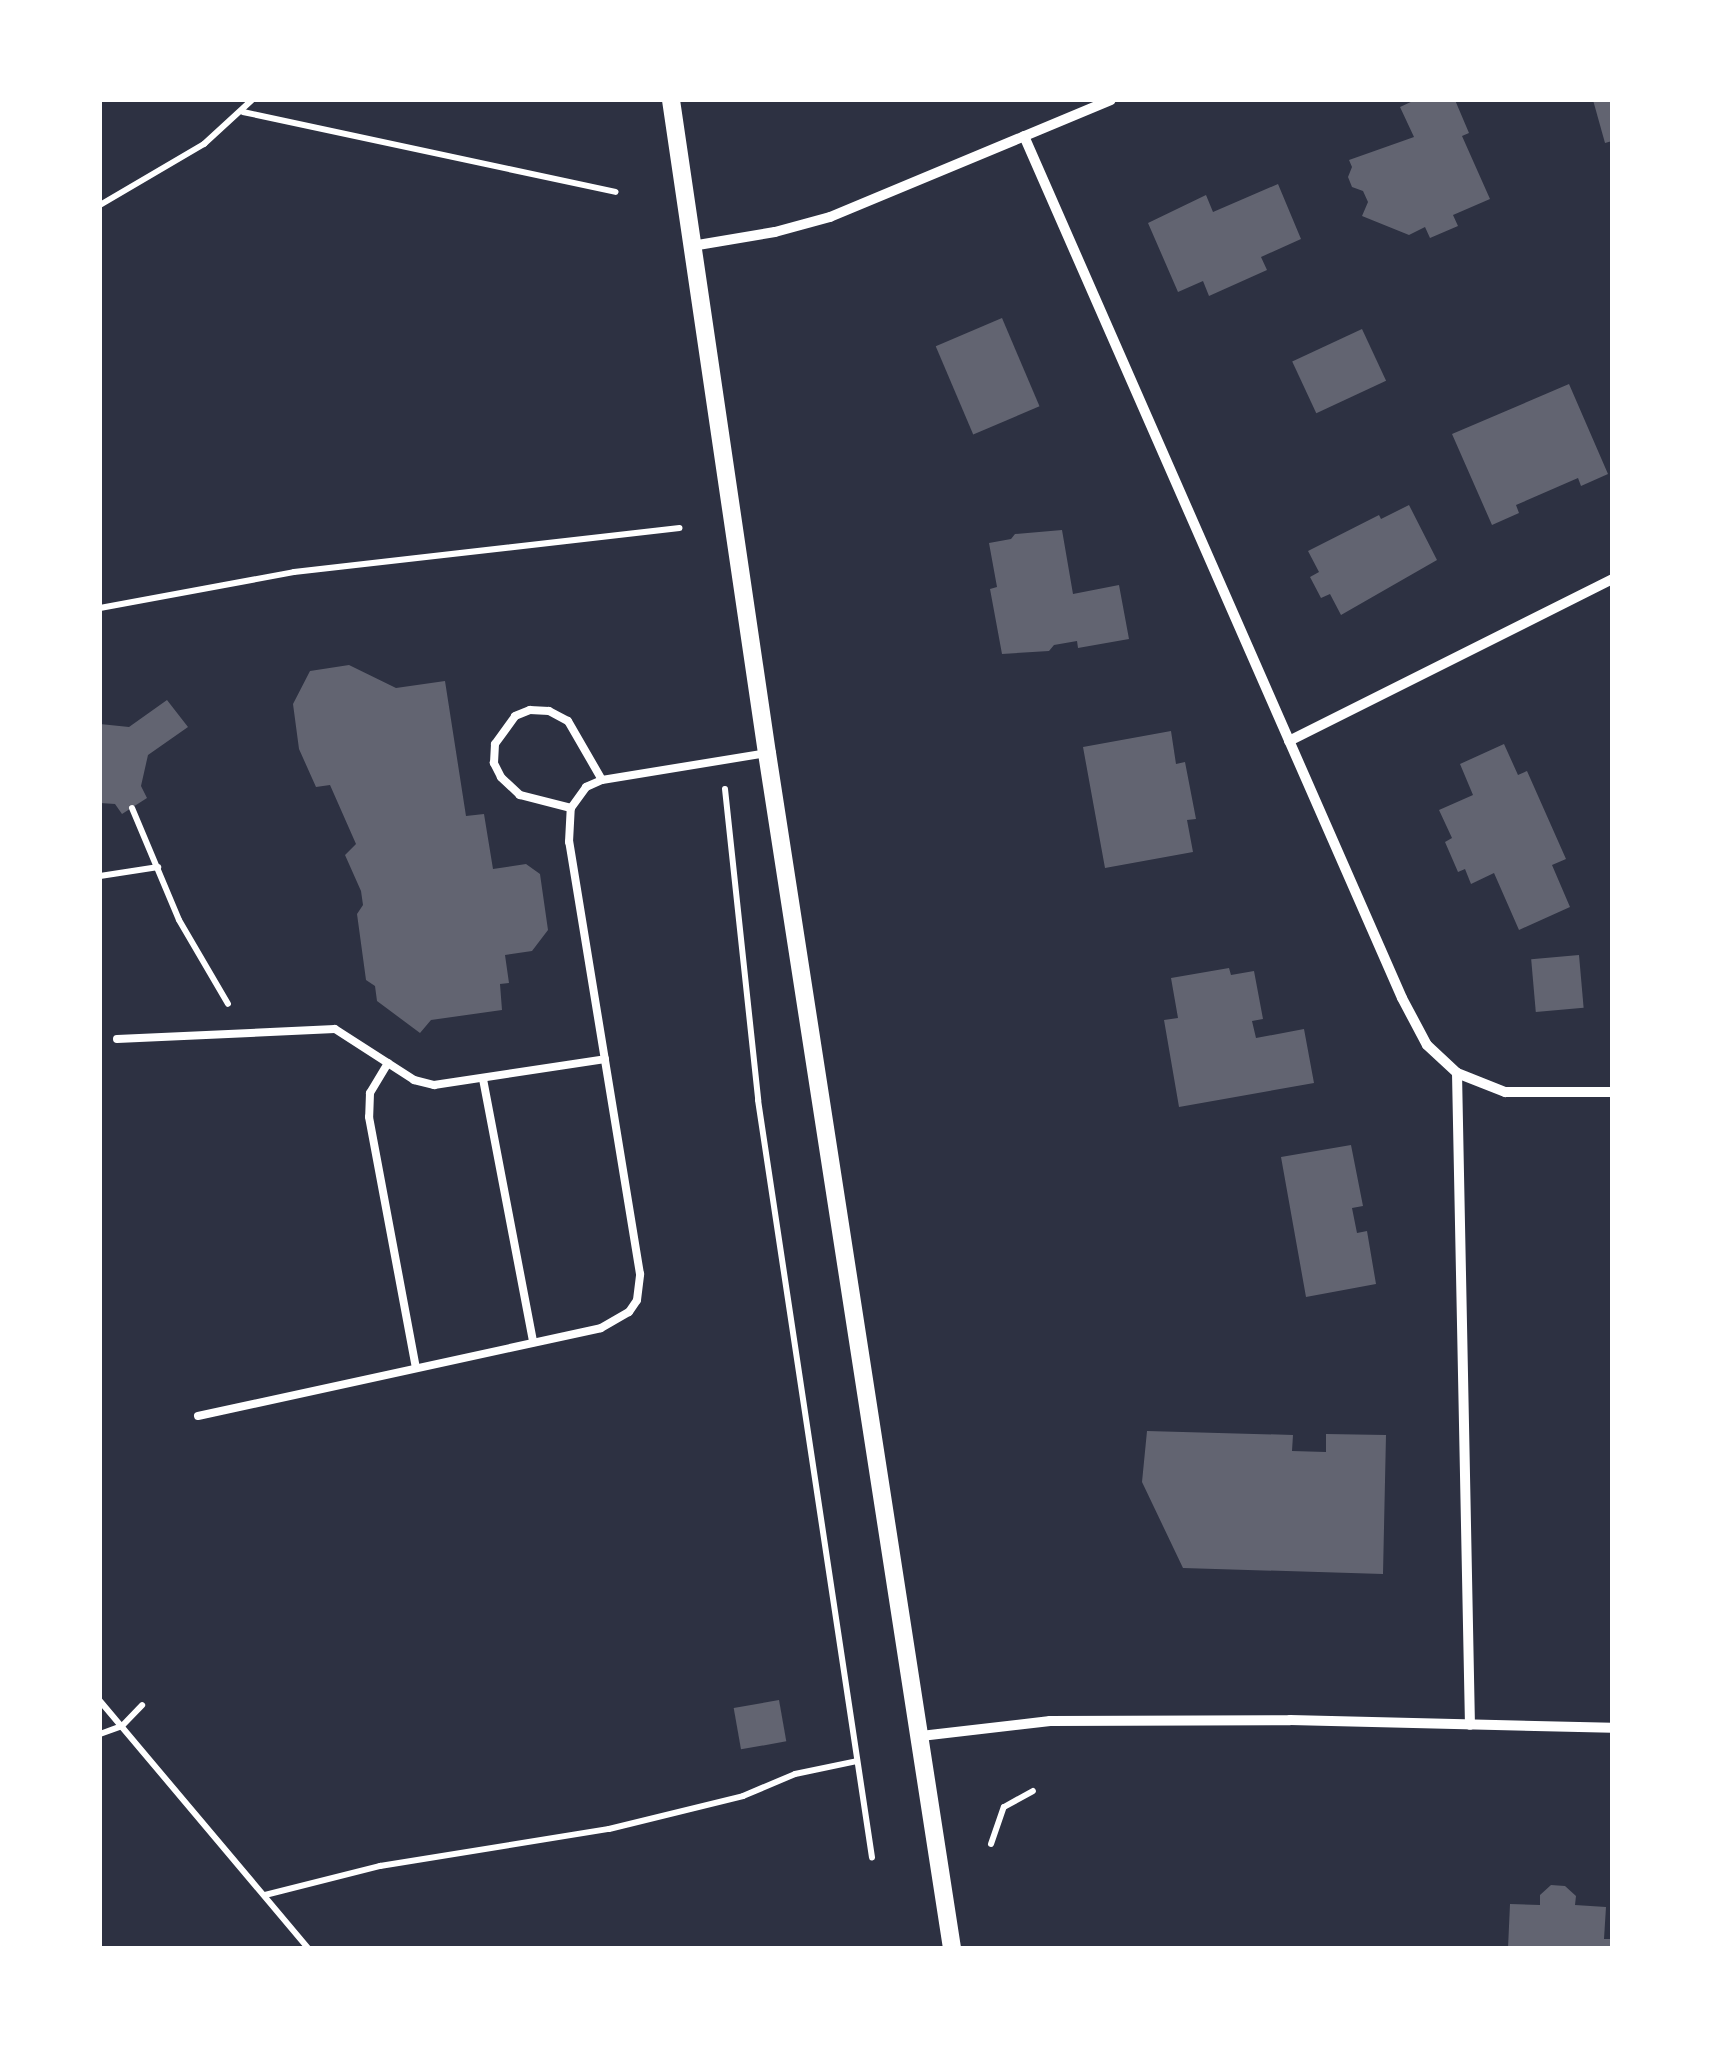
<!DOCTYPE html>
<html>
<head>
<meta charset="utf-8">
<style>
	body { margin:0 }
	#map { position:relative; width:1712px; height:2048px; overflow:hidden; background:#2d3142; font-family:"Open Sans",sans-serif }
	div>[style] { position:absolute }
	.building>* { inset:0; background:#626471; transform-origin:0 0 }
	.path>* { height:6px; margin:-3px; padding:0 3px; transform-origin:3px; border-radius:3px; background:#fff }
	.service>* { height:8px; margin:-4px; padding:0 4px; transform-origin:4px; border-radius:4px; background:#fff }
	.minor>* { height:10px; margin:-5px; padding:0 5px; transform-origin:5px; border-radius:5px; background:#fff }
	.tertiary>* { height:18px; margin:-9px; padding:0 9px; transform-origin:9px; border-radius:9px; background:#fff }
	span { translate:-50% -50%; white-space:nowrap; text-align:center; line-height:1.15; -webkit-text-stroke:8px #fff; paint-order:stroke }
	.frame { position:absolute; inset:0; border:102px solid #fff; pointer-events:none }
</style>
</head>
<body>
<div id="map">
	<div class="building">
		<i style="clip-path:polygon(1415px 100px,1455px 100px,1469px 133px,1462px 136px,1490px 199px,1453px 215px,1458px 226px,1430px 238px,1425px 227px,1409px 235px,1362px 216px,1368px 202px,1363px 191px,1352px 187px,1348px 177px,1352px 167px,1349px 160px,1414px 137px,1400px 107px)"></i>
		<i style="clip-path:polygon(1593px 100px,1612px 100px,1612px 141px,1605px 143px)"></i>
		<i style="clip-path:polygon(1278px 184px,1301px 239px,1261px 257px,1267px 270px,1209px 296px,1203px 281px,1178px 292px,1148px 223px,1206px 195px,1213px 212px)"></i>
		<i style="left:1002px;top:318px;width:96px;height:72px;rotate:67deg"></i>
		<i style="left:1362px;top:329px;width:57px;height:77px;rotate:65deg"></i>
		<i style="clip-path:polygon(1569px 384px,1608px 474px,1581px 486px,1578px 478px,1516px 505px,1519px 513px,1492px 525px,1452px 434px)"></i>
		<i style="clip-path:polygon(1409px 505px,1437px 560px,1341px 615px,1330px 594px,1321px 598px,1310px 577px,1319px 572px,1308px 551px,1379px 515px,1381px 519px)"></i>
		<i style="clip-path:polygon(1062px 530px,1073px 594px,1119px 585px,1129px 639px,1078px 648px,1077px 641px,1054px 645px,1049px 651px,1002px 654px,990px 589px,997px 587px,989px 543px,1011px 539px,1015px 534px)"></i>
		<i style="clip-path:polygon(349px 665px,396px 688px,445px 681px,466px 816px,484px 814px,493px 869px,526px 864px,540px 874px,548px 930px,532px 951px,505px 955px,509px 983px,500px 984px,502px 1010px,431px 1020px,420px 1033px,377px 1001px,375px 986px,366px 980px,357px 914px,363px 905px,361px 891px,345px 855px,356px 844px,330px 785px,316px 787px,299px 749px,293px 704px,310px 671px)"></i>
		<i style="clip-path:polygon(167px 700px,188px 727px,148px 755px,141px 786px,147px 798px,122px 814px,115px 804px,100px 803px,100px 724px,129px 727px)"></i>
		<i style="clip-path:polygon(1171px 731px,1176px 764px,1185px 762px,1196px 819px,1187px 820px,1193px 852px,1105px 868px,1083px 747px)"></i>
		<i style="clip-path:polygon(1504px 744px,1518px 775px,1527px 771px,1566px 859px,1552px 865px,1570px 907px,1519px 930px,1494px 873px,1471px 884px,1465px 869px,1458px 872px,1445px 842px,1452px 838px,1439px 810px,1473px 795px,1460px 764px)"></i>
		<i style="left:1579px;top:955px;width:53px;height:48px;rotate:85deg"></i>
		<i style="clip-path:polygon(1229px 968px,1231px 975px,1254px 971px,1263px 1019px,1252px 1021px,1256px 1038px,1304px 1029px,1314px 1083px,1179px 1107px,1164px 1020px,1178px 1018px,1171px 978px)"></i>
		<i style="clip-path:polygon(1351px 1145px,1363px 1206px,1352px 1208px,1357px 1233px,1367px 1231px,1376px 1284px,1306px 1297px,1281px 1157px)"></i>
		<i style="clip-path:polygon(1147px 1431px,1293px 1435px,1292px 1451px,1326px 1452px,1326px 1434px,1386px 1435px,1383px 1574px,1183px 1568px,1142px 1482px)"></i>
		<i style="left:779px;top:1700px;width:42px;height:46px;rotate:80deg"></i>
		<i style="clip-path:polygon(1551px 1885px,1565px 1886px,1576px 1896px,1575px 1905px,1606px 1907px,1604px 1939px,1612px 1939px,1612px 1948px,1508px 1948px,1510px 1904px,1540px 1905px,1540px 1895px)"></i>
	</div>
	<div class="path">
		<i style="left:243px;top:112px;width:381px;rotate:12.1deg"></i>
		<i style="left:100px;top:205px;width:121px;rotate:-30.4deg"></i>
		<i style="left:204px;top:144px;width:65px;rotate:-42.5deg"></i>
		<i style="left:100px;top:608px;width:197px;rotate:-10.5deg"></i>
		<i style="left:294px;top:572px;width:388px;rotate:-6.5deg"></i>
		<i style="left:725px;top:789px;width:313px;rotate:83.9deg"></i>
		<i style="left:758px;top:1100px;width:766px;rotate:81.44deg"></i>
		<i style="left:132px;top:808px;width:121px;rotate:67.2deg"></i>
		<i style="left:179px;top:920px;width:97px;rotate:59.7deg"></i>
		<i style="left:100px;top:876px;width:59px;rotate:-8.8deg"></i>
		<i style="left:100px;top:1701px;width:323px;rotate:49.9deg"></i>
		<i style="left:100px;top:1734px;width:23px;rotate:-20deg"></i>
		<i style="left:122px;top:1726px;width:29px;rotate:-46deg"></i>
		<i style="left:991px;top:1844px;width:39px;rotate:-71deg"></i>
		<i style="left:1004px;top:1807px;width:33px;rotate:-29deg"></i>
		<i style="left:265px;top:1895px;width:119px;rotate:-14.2deg"></i>
		<i style="left:380px;top:1866px;width:232px;rotate:-9.2deg"></i>
		<i style="left:609px;top:1829px;width:138px;rotate:-13.8deg"></i>
		<i style="left:743px;top:1796px;width:56px;rotate:-22.9deg"></i>
		<i style="left:795px;top:1774px;width:63px;rotate:-11.8deg"></i>
	</div>
	<div class="service">
		<i style="left:571px;top:808px;width:53px;rotate:-165.7deg"></i>
		<i style="left:520px;top:795px;width:26px;rotate:-137deg"></i>
		<i style="left:501px;top:777px;width:16px;rotate:-117deg"></i>
		<i style="left:494px;top:763px;width:19px;rotate:-87deg"></i>
		<i style="left:495px;top:744px;width:34px;rotate:-54deg"></i>
		<i style="left:515px;top:716px;width:16px;rotate:-22deg"></i>
		<i style="left:530px;top:710px;width:19px;rotate:3deg"></i>
		<i style="left:549px;top:711px;width:21px;rotate:28deg"></i>
		<i style="left:568px;top:721px;width:68px;rotate:60deg"></i>
		<i style="left:117px;top:1039px;width:218px;rotate:-2.6deg"></i>
		<i style="left:335px;top:1029px;width:94px;rotate:32.8deg"></i>
		<i style="left:414px;top:1080px;width:21px;rotate:14deg"></i>
		<i style="left:434px;top:1085px;width:173px;rotate:-8.6deg"></i>
		<i style="left:388px;top:1063px;width:35px;rotate:121deg"></i>
		<i style="left:370px;top:1093px;width:24px;rotate:92deg"></i>
		<i style="left:369px;top:1117px;width:255px;rotate:79.4deg"></i>
		<i style="left:483px;top:1079px;width:268px;rotate:79.2deg"></i>
		<i style="left:198px;top:1416px;width:412px;rotate:-12.3deg"></i>
		<i style="left:601px;top:1328px;width:32px;rotate:-30deg"></i>
		<i style="left:629px;top:1312px;width:14px;rotate:-56deg"></i>
		<i style="left:637px;top:1300px;width:26px;rotate:-83deg"></i>
		<i style="left:640px;top:1274px;width:438px;rotate:-99.3deg"></i>
		<i style="left:569px;top:842px;width:34px;rotate:-87deg"></i>
		<i style="left:571px;top:808px;width:26px;rotate:-54deg"></i>
		<i style="left:586px;top:787px;width:17px;rotate:-24deg"></i>
		<i style="left:602px;top:780px;width:167px;rotate:-9.3deg"></i>
	</div>
	<div class="minor">
		<i style="left:1024px;top:136px;width:941px;rotate:66.32deg"></i>
		<i style="left:1402px;top:998px;width:53px;rotate:62deg"></i>
		<i style="left:1427px;top:1045px;width:41px;rotate:43deg"></i>
		<i style="left:1457px;top:1073px;width:652px;rotate:88.86deg"></i>
		<i style="left:692px;top:246px;width:84px;rotate:-9.6deg"></i>
		<i style="left:775px;top:232px;width:57px;rotate:-15.3deg"></i>
		<i style="left:830px;top:217px;width:304px;rotate:-22.6deg"></i>
		<i style="left:1289px;top:741px;width:361px;rotate:-26.6deg"></i>
		<i style="left:1457px;top:1073px;width:52px;rotate:21.6deg"></i>
		<i style="left:1505px;top:1092px;width:107px"></i>
		<i style="left:921px;top:1736px;width:130px;rotate:-6.6deg"></i>
		<i style="left:1050px;top:1721px;width:240px;rotate:-0.2deg"></i>
		<i style="left:1290px;top:1720px;width:322px;rotate:1.4deg"></i>
	</div>
	<div class="tertiary">
		<i style="left:671px;top:100px;width:660px;rotate:81.64deg"></i>
		<i style="left:767px;top:753px;width:1209px;rotate:81.2deg"></i>
	</div>
	<div class="frame"></div>
</div>
</body>
</html>
